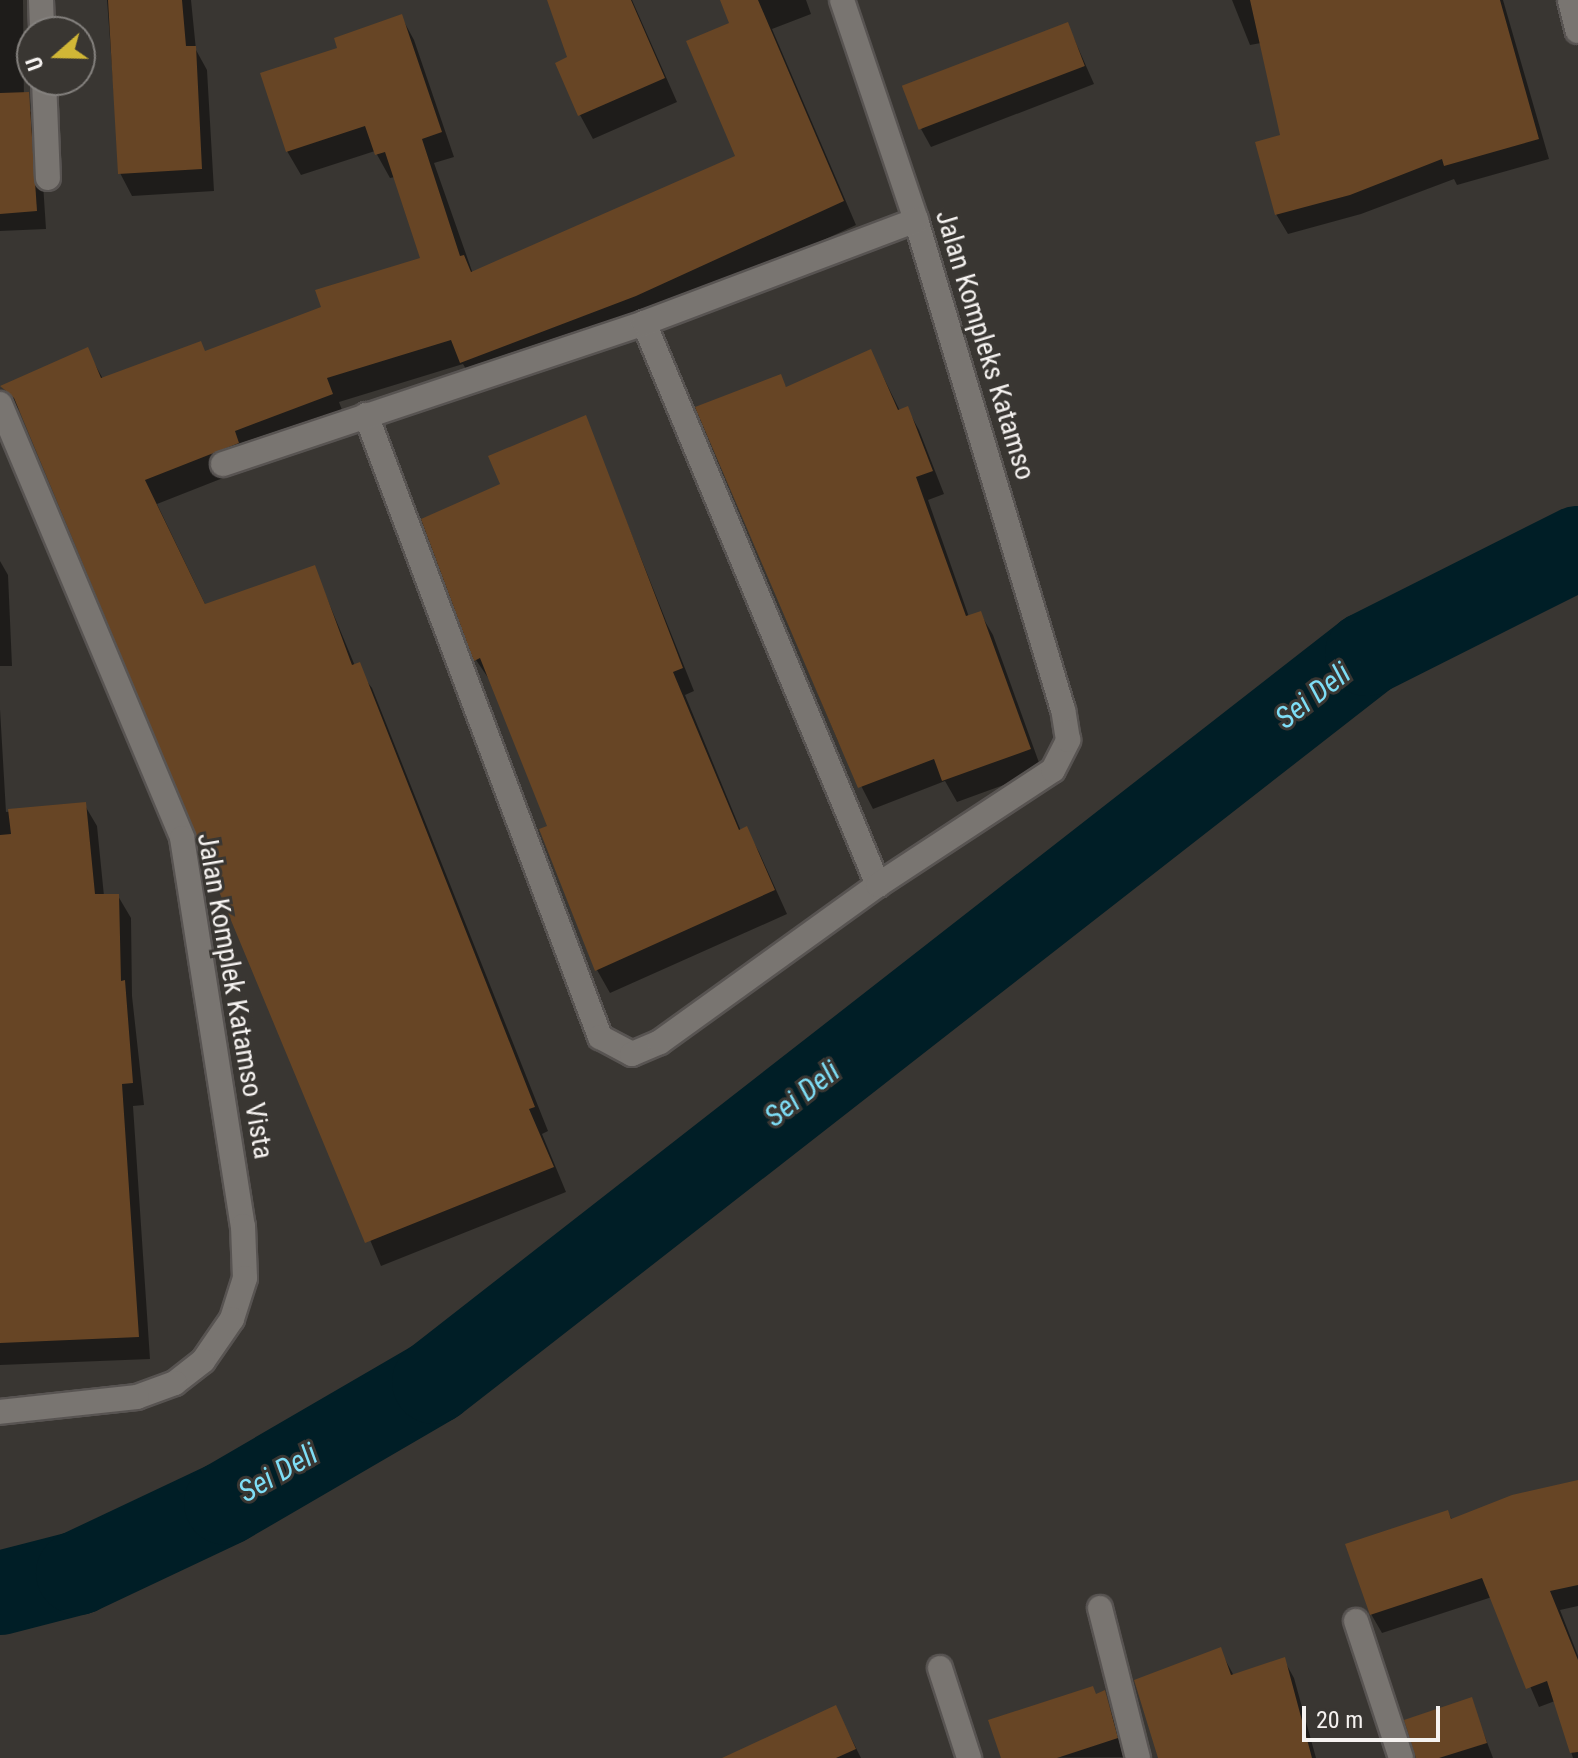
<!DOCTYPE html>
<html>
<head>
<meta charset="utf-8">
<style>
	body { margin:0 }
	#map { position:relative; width:1578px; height:1758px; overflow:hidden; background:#393632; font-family:"Roboto Condensed",sans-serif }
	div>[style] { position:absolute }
	.shadow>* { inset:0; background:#0007 }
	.river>* { height:84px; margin:-42px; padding:0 42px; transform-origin:42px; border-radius:42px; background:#001e26 }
	.building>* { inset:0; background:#674525; transform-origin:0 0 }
	.roads { filter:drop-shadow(2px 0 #585452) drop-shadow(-2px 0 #585452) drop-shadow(0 2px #585452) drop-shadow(0 -2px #585452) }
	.minor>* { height:24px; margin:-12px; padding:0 12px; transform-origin:12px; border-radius:12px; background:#797571 }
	span { translate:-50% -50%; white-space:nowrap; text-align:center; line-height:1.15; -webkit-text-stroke:6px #393632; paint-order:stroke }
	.street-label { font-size:28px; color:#f5f2f0 }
	.water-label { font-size:30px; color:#7eddf5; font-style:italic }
	.north { position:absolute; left:16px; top:16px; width:80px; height:80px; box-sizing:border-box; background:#393632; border:2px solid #84817e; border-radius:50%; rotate:250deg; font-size:22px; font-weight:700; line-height:32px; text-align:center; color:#f5f2f0 }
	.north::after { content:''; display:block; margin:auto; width:28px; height:36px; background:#d1b736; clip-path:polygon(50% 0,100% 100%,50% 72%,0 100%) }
	.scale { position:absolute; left:1302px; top:1706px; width:138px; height:36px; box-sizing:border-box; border:4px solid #f5f2f0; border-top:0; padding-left:10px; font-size:24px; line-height:28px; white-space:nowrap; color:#f5f2f0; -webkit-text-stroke:6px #393632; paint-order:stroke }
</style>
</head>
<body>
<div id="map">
	<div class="shadow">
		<i style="clip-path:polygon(0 0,23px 0,24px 104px,39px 122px,46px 229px,0 231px)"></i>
		<i style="clip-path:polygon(107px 0,191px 0,196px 50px,207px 70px,214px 191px,132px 196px,120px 173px)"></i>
		<i style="clip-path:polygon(549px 0,632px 0,677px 102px,593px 139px,580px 115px,570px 58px)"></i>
		<i style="clip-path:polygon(723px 0,806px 0,811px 14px,772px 29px,856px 225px,650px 320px,476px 386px,463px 364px,339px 402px,345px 418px,251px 467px,157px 504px,206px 606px,314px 567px,355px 666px,372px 688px,548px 1131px,542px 1134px,566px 1192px,381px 1266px,24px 417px,2px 387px,87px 350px,103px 379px,206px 353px,323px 308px,422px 259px,395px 177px,390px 178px,375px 151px,301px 175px,287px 151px,340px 49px,401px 16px,414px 40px,454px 157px,434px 163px,473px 274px,738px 157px,732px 24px)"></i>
		<i style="clip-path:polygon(1232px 0,1503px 0,1549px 159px,1457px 185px,1454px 179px,1361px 214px,1288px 234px,1276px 214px,1282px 137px,1261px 43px,1250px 45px)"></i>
		<i style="clip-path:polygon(1068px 25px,1094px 84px,931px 147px,921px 129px)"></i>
		<i style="clip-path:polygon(871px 352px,900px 411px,907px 408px,919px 430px,944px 494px,928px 500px,969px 617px,980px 613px,993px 635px,1042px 771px,957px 802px,945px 781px,873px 809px,838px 741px,698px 408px,780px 377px,787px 389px)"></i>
		<i style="clip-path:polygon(585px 418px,694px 691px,685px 695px,741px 831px,746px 829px,759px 852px,787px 914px,610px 993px,597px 970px,549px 827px,491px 682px,476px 660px,503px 485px)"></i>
		<i style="clip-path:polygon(0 561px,8px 575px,12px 666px,0 666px)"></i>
		<i style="clip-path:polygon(0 709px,6px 812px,84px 804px,97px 826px,104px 896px,118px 896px,131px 918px,132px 996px,144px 1105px,133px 1106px,150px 1359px,0 1365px)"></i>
		<i style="clip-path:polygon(1578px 1481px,1578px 1606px,1560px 1610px,1578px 1656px,1578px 1758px,1573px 1758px,1555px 1701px,1539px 1707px,1492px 1597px,1382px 1633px,1371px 1614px,1448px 1512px,1452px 1520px)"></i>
		<i style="clip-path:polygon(1220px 1650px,1234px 1676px,1284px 1660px,1294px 1678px,1316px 1758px,1160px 1758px)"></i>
		<i style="clip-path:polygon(1104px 1693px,1127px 1757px,1003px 1758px,1096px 1696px)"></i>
		<i style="clip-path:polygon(1471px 1700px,1493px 1758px,1417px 1758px)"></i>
		<i style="clip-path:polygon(836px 1708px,861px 1758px,779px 1758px)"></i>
	</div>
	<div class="river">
		<i style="left:0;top:1593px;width:81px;rotate:-14.4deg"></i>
		<i style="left:78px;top:1573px;width:164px;rotate:-25.3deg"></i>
		<i style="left:226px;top:1503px;width:241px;rotate:-30.2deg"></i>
		<i style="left:434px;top:1382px;width:1183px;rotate:-37.96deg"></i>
		<i style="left:1367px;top:654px;width:236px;rotate:-26.7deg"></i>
	</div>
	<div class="building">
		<i style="clip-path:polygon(108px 0,182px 0,186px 46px,196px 46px,202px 169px,118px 174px)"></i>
		<i style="clip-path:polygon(547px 0,631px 0,665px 78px,578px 116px,555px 63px,567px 57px)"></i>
		<i style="clip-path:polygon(720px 0,758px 0,844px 201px,636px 296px,460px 363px,451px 340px,327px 378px,333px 394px,235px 431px,239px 443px,145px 480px,205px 604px,315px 565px,352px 665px,360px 662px,535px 1107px,529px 1109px,554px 1167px,365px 1243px,14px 398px,0 386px,88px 347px,101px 378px,201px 341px,205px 351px,321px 307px,315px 290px,420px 258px,385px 152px,375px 155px,365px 126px,286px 152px,260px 73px,337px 48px,334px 38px,402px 14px,442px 132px,422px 139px,460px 256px,464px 255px,471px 272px,735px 156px,686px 41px,729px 23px)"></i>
		<i style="clip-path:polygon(1250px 0,1500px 0,1539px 139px,1444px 166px,1442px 159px,1350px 195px,1275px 215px,1255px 142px,1280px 135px)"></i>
		<i style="left:1068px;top:22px;width:47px;height:178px;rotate:69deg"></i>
		<i style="clip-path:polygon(29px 92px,37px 211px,0 214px,0 93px)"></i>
		<i style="clip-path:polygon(871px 349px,898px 410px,908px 406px,933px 471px,916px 477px,966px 616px,981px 611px,1031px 749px,942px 781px,934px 759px,858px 788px,695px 407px,781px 374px,786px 387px)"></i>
		<i style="clip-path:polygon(586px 415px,683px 668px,673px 672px,739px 830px,747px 826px,775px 890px,595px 971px,539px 829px,547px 826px,480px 658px,474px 661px,421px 519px,500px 484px,488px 456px)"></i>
		<i style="clip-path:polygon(86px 802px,95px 894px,119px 894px,121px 981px,125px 980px,133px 1083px,122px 1084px,139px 1337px,0 1343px,0 835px,11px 834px,8px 809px)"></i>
		<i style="clip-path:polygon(1578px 1480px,1578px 1585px,1550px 1591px,1578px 1660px,1578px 1752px,1570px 1753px,1547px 1681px,1526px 1689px,1482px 1578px,1370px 1615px,1345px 1544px,1448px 1510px,1451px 1519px,1512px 1495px)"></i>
		<i style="clip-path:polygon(1221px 1647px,1231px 1675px,1285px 1657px,1312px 1758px,1158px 1758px,1134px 1680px)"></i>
		<i style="clip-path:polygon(1093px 1686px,1096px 1694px,1105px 1690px,1118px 1738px,1057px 1758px,1001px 1758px,988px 1720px)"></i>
		<i style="clip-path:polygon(1472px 1697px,1487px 1743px,1439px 1758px,1416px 1758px,1404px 1720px)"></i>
		<i style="clip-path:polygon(836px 1705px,856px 1749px,836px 1758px,722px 1758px)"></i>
	</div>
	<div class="roads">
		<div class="minor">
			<i style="left:41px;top:0;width:32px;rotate:88deg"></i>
			<i style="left:1570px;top:0;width:32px;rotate:76deg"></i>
			<i style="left:44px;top:80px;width:98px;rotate:87.7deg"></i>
			<i style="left:644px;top:323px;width:609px;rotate:67.39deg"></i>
			<i style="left:0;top:404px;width:471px;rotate:67.2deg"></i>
			<i style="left:182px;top:838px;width:393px;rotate:81.1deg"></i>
			<i style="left:243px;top:1226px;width:52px;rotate:87.8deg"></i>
			<i style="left:245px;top:1278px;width:43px;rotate:107.6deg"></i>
			<i style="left:232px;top:1319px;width:51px;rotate:124.6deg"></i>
			<i style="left:203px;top:1361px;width:36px;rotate:142deg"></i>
			<i style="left:175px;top:1383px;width:40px;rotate:159.8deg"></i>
			<i style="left:137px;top:1397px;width:138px;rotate:173.8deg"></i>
			<i style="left:366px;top:415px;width:665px;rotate:69.38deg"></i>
			<i style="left:600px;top:1037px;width:36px;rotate:28deg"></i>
			<i style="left:632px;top:1054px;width:30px;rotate:-23deg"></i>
			<i style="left:660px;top:1042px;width:269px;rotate:-35.8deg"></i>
			<i style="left:878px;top:885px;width:209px;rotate:-33.3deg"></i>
			<i style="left:1053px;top:770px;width:34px;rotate:-63deg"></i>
			<i style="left:1068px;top:740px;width:30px;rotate:-99deg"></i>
			<i style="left:1063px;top:710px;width:512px;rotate:-106.7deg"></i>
			<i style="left:916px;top:220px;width:232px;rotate:-108.6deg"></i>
			<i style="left:223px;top:464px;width:444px;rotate:-18.5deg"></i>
			<i style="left:644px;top:323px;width:291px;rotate:-20.7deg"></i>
			<i style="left:1100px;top:1608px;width:155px;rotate:75.8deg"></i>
			<i style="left:1356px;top:1621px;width:144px;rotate:71.8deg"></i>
			<i style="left:940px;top:1668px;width:95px;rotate:72.1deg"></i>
		</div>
	</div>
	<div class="street-label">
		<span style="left:985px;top:345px;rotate:73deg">Jalan Kompleks Katamso</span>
		<span style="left:235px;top:996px;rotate:80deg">Jalan Komplek Katamso Vista</span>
	</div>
	<div class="water-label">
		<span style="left:1313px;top:696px;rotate:-38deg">Sei Deli</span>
		<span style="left:802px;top:1094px;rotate:-38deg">Sei Deli</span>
		<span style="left:278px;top:1473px;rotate:-30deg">Sei Deli</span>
	</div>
	<div class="north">U</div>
	<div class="scale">20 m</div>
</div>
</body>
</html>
